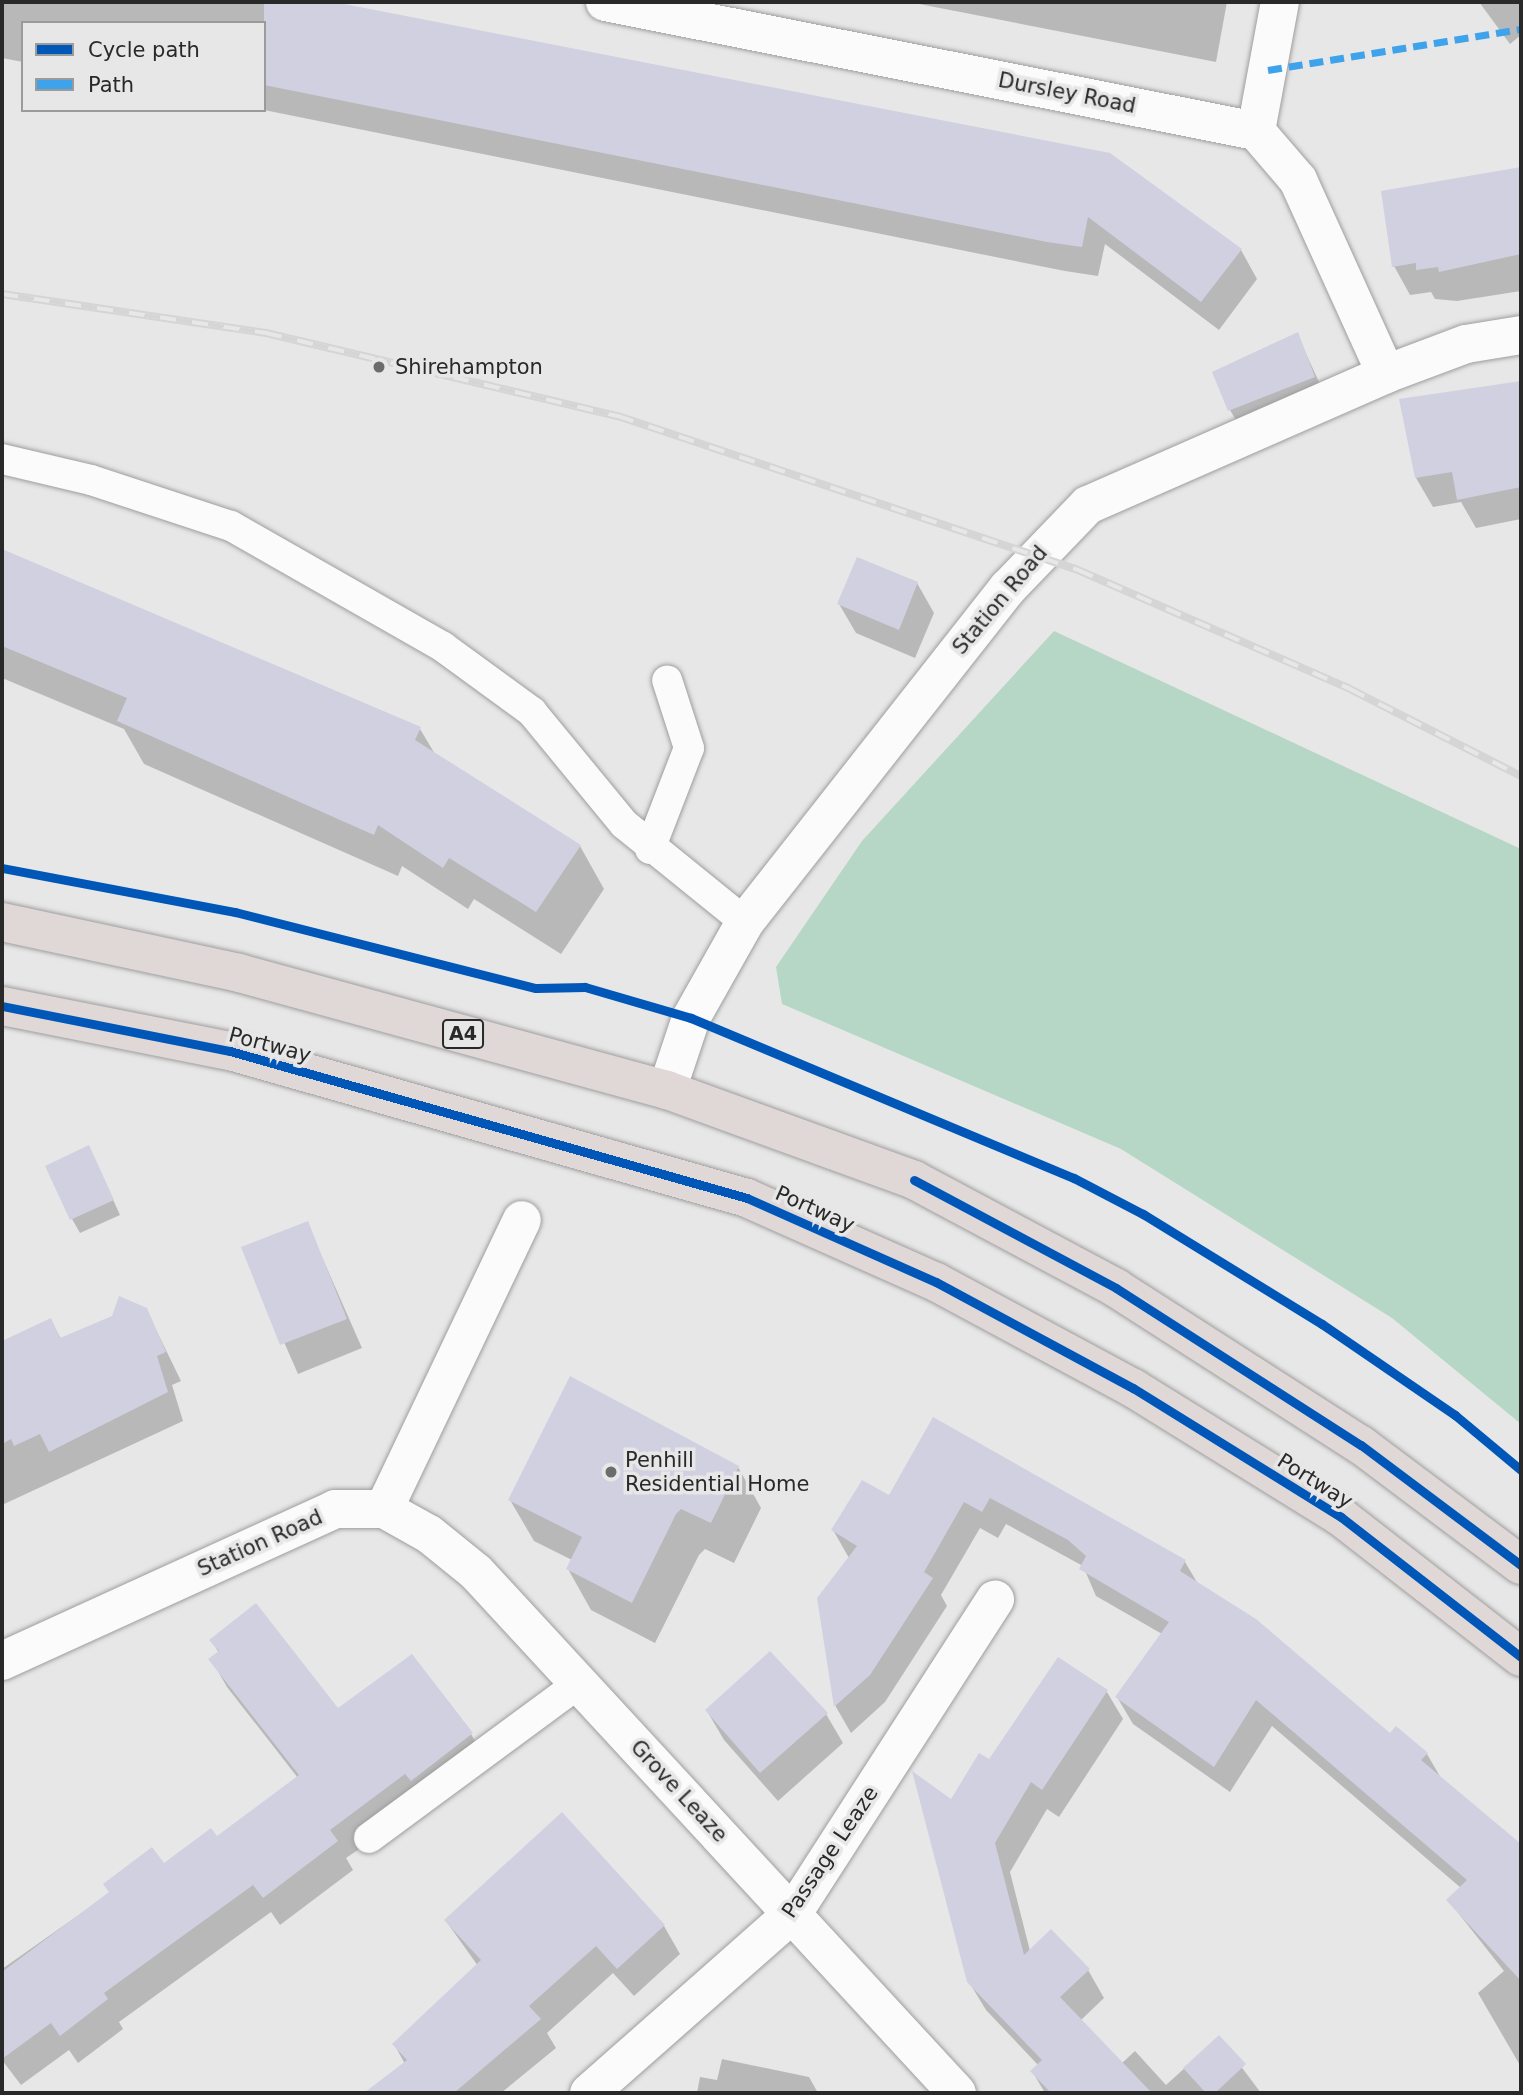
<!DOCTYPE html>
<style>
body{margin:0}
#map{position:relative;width:1523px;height:2095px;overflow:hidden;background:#e7e7e8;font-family:"DejaVu Sans",sans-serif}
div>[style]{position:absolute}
.green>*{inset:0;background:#b6d7c6}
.shadow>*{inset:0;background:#0003}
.building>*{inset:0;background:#d0d0e0}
.roads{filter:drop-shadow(0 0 2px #9e9e9f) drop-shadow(0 0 2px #9e9e9f)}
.service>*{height:30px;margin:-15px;padding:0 15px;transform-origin:15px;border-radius:15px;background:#fbfbfc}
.minor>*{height:38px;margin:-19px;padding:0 19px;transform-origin:19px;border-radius:19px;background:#fbfbfc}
.trunk>*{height:38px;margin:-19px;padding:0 19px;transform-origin:19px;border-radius:19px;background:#e0d8d6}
.rail>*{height:8px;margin-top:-4px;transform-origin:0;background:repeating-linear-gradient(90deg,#e7e7e8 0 16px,#d5d5d5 0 32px);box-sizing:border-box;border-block:2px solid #d5d5d5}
.quiet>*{height:7px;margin-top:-3.5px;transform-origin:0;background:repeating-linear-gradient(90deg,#3ea3eb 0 14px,transparent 0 21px)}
.cycleway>*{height:9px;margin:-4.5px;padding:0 4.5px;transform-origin:4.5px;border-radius:4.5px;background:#0057b8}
.dots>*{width:19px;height:19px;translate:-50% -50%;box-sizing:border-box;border:4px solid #e7e7e8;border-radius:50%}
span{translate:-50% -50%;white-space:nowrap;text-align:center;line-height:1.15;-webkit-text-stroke:7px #e7e7e8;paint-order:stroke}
.shield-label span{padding:2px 5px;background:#e7e7e8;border:2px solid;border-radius:5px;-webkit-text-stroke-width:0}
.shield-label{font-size:19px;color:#292929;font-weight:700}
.street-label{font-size:21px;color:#292929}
.poi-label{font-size:21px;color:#292929}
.left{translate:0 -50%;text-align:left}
.frame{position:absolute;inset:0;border:4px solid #292929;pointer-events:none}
.legend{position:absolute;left:21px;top:21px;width:245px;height:91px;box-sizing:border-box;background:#e7e7e8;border:2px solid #9b9b9c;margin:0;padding:9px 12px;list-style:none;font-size:21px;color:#292929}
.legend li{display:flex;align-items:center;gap:14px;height:35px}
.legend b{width:35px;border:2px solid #9b9b9c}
</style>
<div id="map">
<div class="green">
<div style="clip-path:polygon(1054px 631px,1521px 849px,1521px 1424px,1392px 1318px,1121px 1149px,782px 1004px,776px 967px,862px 841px)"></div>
</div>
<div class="shadow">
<div style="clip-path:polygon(2px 2px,322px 2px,1109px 155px,1241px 250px,1257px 279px,1219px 330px,1105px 244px,1098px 276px,1065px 271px,264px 110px,264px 23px,23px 23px,23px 62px,2px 58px)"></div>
<div style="clip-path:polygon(909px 2px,1227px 2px,1216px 62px)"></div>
<div style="clip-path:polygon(1479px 2px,1521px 2px,1521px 35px,1510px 44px)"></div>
<div style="clip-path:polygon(1521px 168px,1521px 291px,1457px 301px,1435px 299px,1431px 292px,1410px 295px,1394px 266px,1383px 193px)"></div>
<div style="clip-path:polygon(1297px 334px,1330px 406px,1247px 439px,1230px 410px)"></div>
<div style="clip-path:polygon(1521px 384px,1521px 519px,1476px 528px,1461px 502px,1433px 507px,1416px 478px,1402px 400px)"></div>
<div style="clip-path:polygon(2px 551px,420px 729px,435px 754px,580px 846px,604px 889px,561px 954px,474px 899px,468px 909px,402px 866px,398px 876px,144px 764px,124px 729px,2px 678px)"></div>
<div style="clip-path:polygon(917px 583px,934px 613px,915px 658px,856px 633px,839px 604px)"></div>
<div style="clip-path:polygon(96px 1162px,120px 1215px,80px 1233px,72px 1219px)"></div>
<div style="clip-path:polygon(307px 1223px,362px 1348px,298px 1374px,243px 1248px)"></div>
<div style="clip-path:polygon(146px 1309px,181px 1381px,172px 1385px,183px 1421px,2px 1505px,2px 1342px,51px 1320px,61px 1339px)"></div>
<div style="clip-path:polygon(933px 1419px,1185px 1562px,1198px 1584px,1390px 1735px,1427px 1754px,1442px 1780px,1521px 1847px,1521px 2067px,1478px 1993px,1504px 1971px,1448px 1900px,1461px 1888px,1272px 1726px,1230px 1792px,1133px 1724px,1117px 1697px,1162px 1634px,1096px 1596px,1083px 1566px,1006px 1524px,998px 1538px,980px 1528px,941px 1595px,947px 1606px,885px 1702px,851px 1733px,836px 1707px,819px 1598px,849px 1558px,833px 1530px,890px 1497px)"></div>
<div style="clip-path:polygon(738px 1467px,761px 1508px,734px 1563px,705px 1549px,699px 1555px,655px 1643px,591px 1610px,568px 1569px,572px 1560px,534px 1541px,510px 1500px)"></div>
<div style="clip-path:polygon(211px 1640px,338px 1711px,471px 1734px,487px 1763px,346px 1858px,353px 1870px,280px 1925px,271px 1912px,119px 2022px,123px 2029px,78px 2063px,69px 2050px,21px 2085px,2px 2060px,2px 1969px,110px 1893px,216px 1839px,298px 1778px,227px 1687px,211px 1659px,219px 1653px)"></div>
<div style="clip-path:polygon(1107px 1692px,1123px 1719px,1059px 1817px,1047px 1809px,1010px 1872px,1030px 1951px,1088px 1970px,1104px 1998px,1080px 2021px,1121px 2064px,1135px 2051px,1166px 2085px,1219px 2037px,1261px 2093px,1045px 2093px,1032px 2071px,1038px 2065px,986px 2010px,969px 1982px,951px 1802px,989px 1761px)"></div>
<div style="clip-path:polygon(707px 1711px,826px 1714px,843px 1743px,778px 1801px,724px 1740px)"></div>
<div style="clip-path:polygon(446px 1921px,664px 1926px,680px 1954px,634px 1996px,613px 1973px,547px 2033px,556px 2048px,501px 2093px,372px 2093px,405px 2064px,394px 2044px,478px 1966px)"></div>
<div style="clip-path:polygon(722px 2059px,809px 2077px,818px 2093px,697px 2093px,700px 2077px,717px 2080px)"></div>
</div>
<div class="building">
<div style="clip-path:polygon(264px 2px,334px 2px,1110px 153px,1242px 249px,1201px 302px,1088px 217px,1082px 247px,1047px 242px,264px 85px)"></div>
<div style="clip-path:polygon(1521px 167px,1521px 254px,1439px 272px,1438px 267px,1416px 270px,1416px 263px,1392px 267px,1381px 191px)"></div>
<div style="clip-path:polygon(1298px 332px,1315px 377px,1228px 411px,1212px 372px)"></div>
<div style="clip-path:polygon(1521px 381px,1521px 487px,1457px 500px,1452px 472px,1415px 478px,1399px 399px)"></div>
<div style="clip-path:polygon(2px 549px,421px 727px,415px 740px,581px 845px,536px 912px,449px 858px,443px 868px,378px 825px,374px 835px,117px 721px,127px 698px,2px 646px)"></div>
<div style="clip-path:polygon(857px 557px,918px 582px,899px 630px,837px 604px)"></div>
<div style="clip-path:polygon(89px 1145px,114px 1200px,70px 1220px,45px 1166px)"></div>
<div style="clip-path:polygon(308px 1221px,347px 1319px,280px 1345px,241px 1247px)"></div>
<div style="clip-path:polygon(119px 1296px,147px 1308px,166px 1352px,157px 1356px,168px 1392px,49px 1452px,40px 1434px,14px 1446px,11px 1439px,2px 1444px,2px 1341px,51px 1318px,60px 1338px,112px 1316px)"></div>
<div style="clip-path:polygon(570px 1376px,739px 1466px,711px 1523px,681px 1509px,676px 1514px,632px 1603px,566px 1569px,582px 1537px,508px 1500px)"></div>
<div style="clip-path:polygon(933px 1417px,1186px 1560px,1180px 1571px,1256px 1619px,1390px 1733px,1396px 1726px,1428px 1753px,1421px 1760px,1521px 1844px,1521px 1981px,1446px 1900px,1467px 1880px,1256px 1700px,1214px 1767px,1115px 1697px,1169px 1622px,1079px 1569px,1086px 1556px,1068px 1540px,990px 1498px,982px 1512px,964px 1502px,924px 1572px,933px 1578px,870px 1675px,834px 1707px,817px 1598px,857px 1546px,831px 1530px,862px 1480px,889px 1495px)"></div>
<div style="clip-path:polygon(256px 1603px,338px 1708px,412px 1654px,473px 1733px,411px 1781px,405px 1774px,330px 1830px,338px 1841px,263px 1898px,253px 1885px,104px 1993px,108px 1999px,60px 2036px,51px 2023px,2px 2059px,2px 1972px,109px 1892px,103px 1884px,152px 1847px,164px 1863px,211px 1828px,217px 1836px,299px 1775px,208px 1659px,219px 1651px,209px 1640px)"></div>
<div style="clip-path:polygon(770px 1651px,828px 1713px,760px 1773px,705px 1710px)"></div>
<div style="clip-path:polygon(1058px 1657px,1108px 1690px,1042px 1790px,1031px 1782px,995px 1843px,1024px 1955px,1051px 1929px,1090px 1969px,1060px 1997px,1152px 2093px,1051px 2093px,1030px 2071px,1042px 2060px,967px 1982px,912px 1771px,951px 1799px,979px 1753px,989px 1759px)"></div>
<div style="clip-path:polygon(562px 1812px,665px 1925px,617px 1969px,596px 1946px,529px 2006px,541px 2019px,454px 2093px,364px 2093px,407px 2060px,392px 2044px,481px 1960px,444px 1920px)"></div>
<div style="clip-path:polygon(1219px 2035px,1246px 2064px,1215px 2093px,1206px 2093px,1183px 2068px)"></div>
</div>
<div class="roads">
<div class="service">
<div style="left:2px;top:459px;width:91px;rotate:13.3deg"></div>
<div style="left:91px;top:480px;width:147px;rotate:18.2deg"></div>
<div style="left:231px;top:526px;width:244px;rotate:29.7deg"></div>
<div style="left:443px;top:647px;width:110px;rotate:36.1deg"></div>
<div style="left:532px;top:712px;width:145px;rotate:50.6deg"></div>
<div style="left:624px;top:824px;width:156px;rotate:39deg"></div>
<div style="left:650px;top:849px;width:108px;rotate:-68.9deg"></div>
<div style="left:689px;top:748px;width:71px;rotate:-107.9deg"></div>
<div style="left:369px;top:1838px;width:261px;rotate:-36.4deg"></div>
</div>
<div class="minor">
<div style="left:605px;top:2px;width:664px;rotate:11.21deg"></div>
<div style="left:1256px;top:131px;width:65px;rotate:49.4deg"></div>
<div style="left:1298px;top:180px;width:213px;rotate:65.6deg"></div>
<div style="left:1256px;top:131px;width:131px;rotate:-79.5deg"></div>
<div style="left:667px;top:1090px;width:76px;rotate:-71.6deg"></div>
<div style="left:691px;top:1018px;width:110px;rotate:-60.6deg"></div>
<div style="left:745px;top:922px;width:425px;rotate:-51.8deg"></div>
<div style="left:1008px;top:588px;width:115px;rotate:-46.1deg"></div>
<div style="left:1088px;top:505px;width:326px;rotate:-23.7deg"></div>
<div style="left:1386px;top:374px;width:85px;rotate:-20.6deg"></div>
<div style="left:1466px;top:344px;width:56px;rotate:-9.3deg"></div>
<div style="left:384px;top:1509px;width:320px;rotate:-64.5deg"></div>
<div style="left:2px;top:1661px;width:366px;rotate:-24.5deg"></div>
<div style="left:335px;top:1509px;width:49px"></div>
<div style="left:384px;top:1509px;width:51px;rotate:29.1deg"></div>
<div style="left:429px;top:1534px;width:60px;rotate:39deg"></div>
<div style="left:476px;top:1572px;width:709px;rotate:47.29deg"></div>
<div style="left:589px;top:2093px;width:272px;rotate:-41.4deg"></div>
<div style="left:793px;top:1913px;width:373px;rotate:-57.2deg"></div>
</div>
<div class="trunk">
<div style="left:2px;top:922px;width:242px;rotate:12.1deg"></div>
<div style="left:239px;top:973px;width:444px;rotate:15.3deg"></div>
<div style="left:667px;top:1090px;width:263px;rotate:20deg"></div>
<div style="left:914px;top:1180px;width:229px;rotate:28.1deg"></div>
<div style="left:1116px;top:1288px;width:291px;rotate:32.7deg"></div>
<div style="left:1361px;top:1445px;width:200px;rotate:36.9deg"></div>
<div style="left:2px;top:1006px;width:232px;rotate:11.2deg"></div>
<div style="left:230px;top:1051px;width:537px;rotate:15.87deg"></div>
<div style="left:747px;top:1198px;width:207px;rotate:24deg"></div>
<div style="left:936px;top:1282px;width:224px;rotate:28.3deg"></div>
<div style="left:1133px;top:1388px;width:245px;rotate:31.8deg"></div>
<div style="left:1341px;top:1517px;width:228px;rotate:37.9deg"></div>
</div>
</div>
<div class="rail">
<div style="left:2px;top:294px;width:267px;rotate:8.4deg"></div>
<div style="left:266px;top:333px;width:362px;rotate:13.3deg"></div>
<div style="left:618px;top:416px;width:485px;rotate:18.5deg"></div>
<div style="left:1078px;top:570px;width:297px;rotate:23.6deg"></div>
<div style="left:1350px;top:689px;width:192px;rotate:27deg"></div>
</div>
<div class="quiet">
<div style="left:1268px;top:70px;width:256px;rotate:-9.2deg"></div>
</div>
<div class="cycleway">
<div style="left:2px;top:868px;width:237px;rotate:10.7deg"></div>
<div style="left:235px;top:912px;width:310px;rotate:14.2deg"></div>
<div style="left:536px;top:988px;width:49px;rotate:-1.2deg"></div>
<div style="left:585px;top:987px;width:110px;rotate:16.3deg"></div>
<div style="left:691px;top:1018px;width:415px;rotate:22.7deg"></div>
<div style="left:1074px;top:1178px;width:78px;rotate:27.6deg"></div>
<div style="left:1143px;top:1214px;width:210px;rotate:31.6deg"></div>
<div style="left:1322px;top:1324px;width:161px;rotate:34.4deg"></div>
<div style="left:1455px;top:1415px;width:86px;rotate:39.8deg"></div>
<div style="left:2px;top:1006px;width:232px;rotate:11.2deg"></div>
<div style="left:230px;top:1051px;width:537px;rotate:15.87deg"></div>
<div style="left:747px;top:1198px;width:207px;rotate:24deg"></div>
<div style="left:936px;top:1282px;width:224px;rotate:28.3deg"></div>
<div style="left:1133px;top:1388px;width:245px;rotate:31.8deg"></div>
<div style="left:1341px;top:1517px;width:228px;rotate:37.9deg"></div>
<div style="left:914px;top:1180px;width:229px;rotate:28.1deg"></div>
<div style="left:1116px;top:1288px;width:291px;rotate:32.7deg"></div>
<div style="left:1361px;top:1445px;width:200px;rotate:36.9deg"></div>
</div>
<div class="dots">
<div style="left:379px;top:367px;background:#6c6c6c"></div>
<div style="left:611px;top:1472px;background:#6c6c6c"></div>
</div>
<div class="shield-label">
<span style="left:463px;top:1034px">A4</span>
</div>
<div class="street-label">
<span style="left:1067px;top:93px;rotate:11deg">Dursley Road</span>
<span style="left:1000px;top:600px;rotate:-50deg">Station Road</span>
<span style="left:270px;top:1045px;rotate:15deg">Portway</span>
<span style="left:815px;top:1209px;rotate:24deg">Portway</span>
<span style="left:1315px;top:1481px;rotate:32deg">Portway</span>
<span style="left:260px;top:1543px;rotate:-24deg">Station Road</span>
<span style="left:679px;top:1791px;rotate:47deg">Grove Leaze</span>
<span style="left:830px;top:1852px;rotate:-56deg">Passage Leaze</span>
</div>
<div class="poi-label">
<span class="left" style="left:395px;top:367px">Shirehampton</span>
<span class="left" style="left:625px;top:1472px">Penhill<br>Residential Home</span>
</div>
<div class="frame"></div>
<ul class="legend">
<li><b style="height:9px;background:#0057b8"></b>Cycle path</li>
<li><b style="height:9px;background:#3ea3eb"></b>Path</li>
</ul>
</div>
